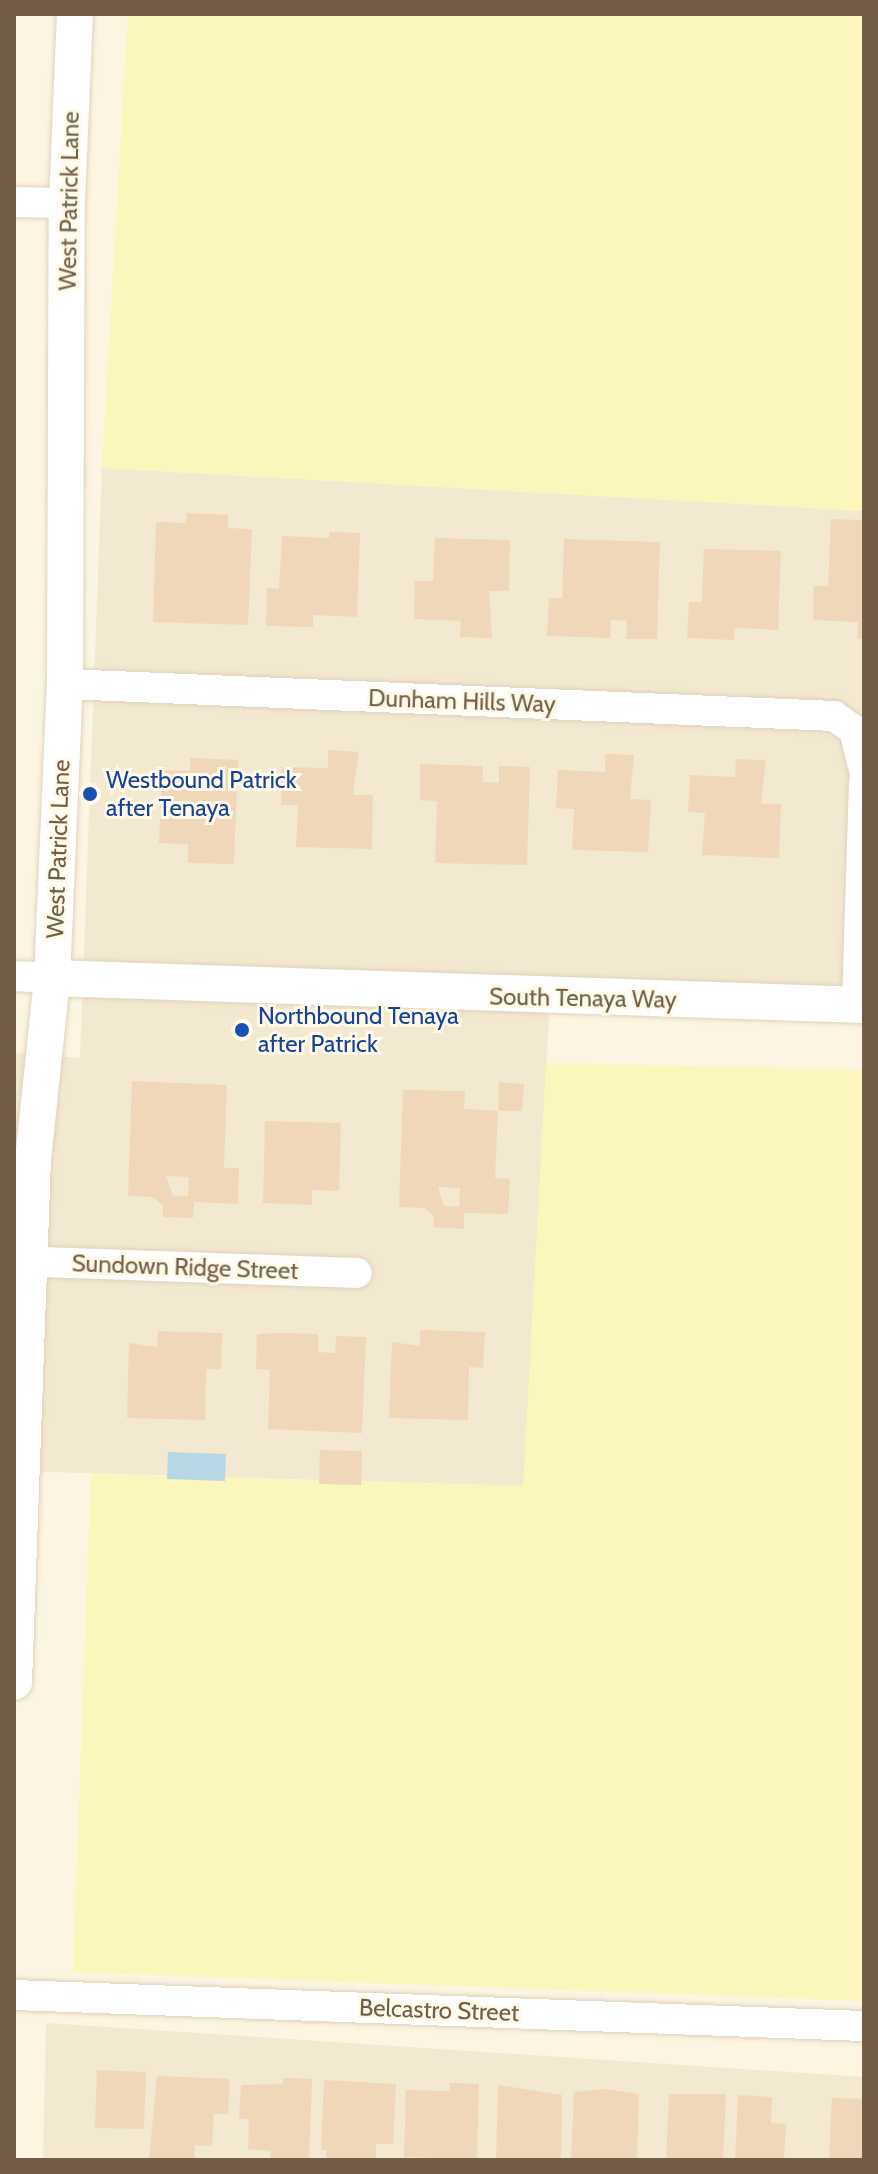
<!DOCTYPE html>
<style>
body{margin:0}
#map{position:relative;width:878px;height:2174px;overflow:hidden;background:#fcf5e1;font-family:Cabin,sans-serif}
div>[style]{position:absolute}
.residential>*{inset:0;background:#f3e8d0}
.sand>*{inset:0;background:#fbf6bb}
.water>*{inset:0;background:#b6d7e5}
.building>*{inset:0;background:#f1d7b9}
.roads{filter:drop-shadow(0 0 2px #e0d2bd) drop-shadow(0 0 2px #e0d2bd)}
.minor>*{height:30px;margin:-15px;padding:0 15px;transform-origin:15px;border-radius:15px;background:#fff}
.tertiary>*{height:36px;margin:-18px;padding:0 18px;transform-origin:18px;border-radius:18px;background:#fff}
.dots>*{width:22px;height:22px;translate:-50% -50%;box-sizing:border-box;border:4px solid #fff9e7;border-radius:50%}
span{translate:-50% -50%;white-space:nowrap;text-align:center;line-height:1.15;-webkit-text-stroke:6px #fff9e7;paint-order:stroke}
.street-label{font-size:24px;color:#735d48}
.transit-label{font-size:24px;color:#164399}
.left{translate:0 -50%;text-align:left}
.frame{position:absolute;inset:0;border:16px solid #735d48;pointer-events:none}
</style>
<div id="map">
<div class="residential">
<div style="clip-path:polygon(102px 468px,864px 511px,864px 1005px,550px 998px,524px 1486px,14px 1471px,14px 1053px,80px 1058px)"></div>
<div style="clip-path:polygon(46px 2023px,864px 2077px,864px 2160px,43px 2160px)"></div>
</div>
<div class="sand">
<div style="clip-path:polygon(128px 14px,864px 14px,864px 511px,102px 468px)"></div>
<div style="clip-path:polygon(546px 1063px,864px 1070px,864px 2001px,73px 1972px,91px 1474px,523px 1486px)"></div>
</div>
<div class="water">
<div style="clip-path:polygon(168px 1452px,226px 1454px,225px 1481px,167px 1479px)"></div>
</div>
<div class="building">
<div style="clip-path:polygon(187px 513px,228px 515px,228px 528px,252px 529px,248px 625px,153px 622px,156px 522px,186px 523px)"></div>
<div style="clip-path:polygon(831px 519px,864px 520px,864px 639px,857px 639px,858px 622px,813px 620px,814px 586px,828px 586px)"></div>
<div style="clip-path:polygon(329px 532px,360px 533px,357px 617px,313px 615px,313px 627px,266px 626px,267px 588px,279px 589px,282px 536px,329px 538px)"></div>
<div style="clip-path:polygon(435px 538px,510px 540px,509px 591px,489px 591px,492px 638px,460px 637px,461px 621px,414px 619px,415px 581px,433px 581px)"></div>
<div style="clip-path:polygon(564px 539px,660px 542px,657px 639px,626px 639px,627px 621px,611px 620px,610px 638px,547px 636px,549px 598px,562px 598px)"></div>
<div style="clip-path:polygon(704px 549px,781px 551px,778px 630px,735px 628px,734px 640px,687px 638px,689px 602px,702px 602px)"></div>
<div style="clip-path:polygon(328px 750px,359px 752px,353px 795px,373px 795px,372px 849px,296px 847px,298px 805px,281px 805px,282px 767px,328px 768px)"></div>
<div style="clip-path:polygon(605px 754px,634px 755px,630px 799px,651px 800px,648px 852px,572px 850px,574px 809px,556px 808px,558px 770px,605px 772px)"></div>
<div style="clip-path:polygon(190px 758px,238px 760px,234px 864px,188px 863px,188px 844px,159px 843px,162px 770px,190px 771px)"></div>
<div style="clip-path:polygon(736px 759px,766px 760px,761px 804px,781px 804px,779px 858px,702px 855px,705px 813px,688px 812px,690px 775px,735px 777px)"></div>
<div style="clip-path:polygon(420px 764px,483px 766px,483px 782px,499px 783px,499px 766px,530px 767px,527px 865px,435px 863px,437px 801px,420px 800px)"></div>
<div style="clip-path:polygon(evenodd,132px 1081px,227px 1085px,224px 1168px,239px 1168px,238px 1204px,194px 1202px,193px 1218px,163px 1217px,163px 1205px,153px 1197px,128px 1196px,132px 1081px,166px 1176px,189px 1177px,188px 1196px,173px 1196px,166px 1176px)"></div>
<div style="clip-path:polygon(499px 1082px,524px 1084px,522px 1111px,498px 1111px)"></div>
<div style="clip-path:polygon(evenodd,403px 1090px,465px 1091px,464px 1109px,498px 1111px,495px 1178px,510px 1179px,508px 1214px,464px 1213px,464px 1229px,434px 1227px,434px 1216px,424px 1208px,399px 1207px,403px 1090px,438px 1187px,460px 1188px,459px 1207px,444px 1206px,438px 1187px)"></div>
<div style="clip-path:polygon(265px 1121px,341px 1123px,339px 1191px,312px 1190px,312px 1205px,263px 1203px)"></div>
<div style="clip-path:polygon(420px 1330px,485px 1332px,483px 1368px,469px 1367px,468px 1420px,389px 1418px,392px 1342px,420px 1346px)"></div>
<div style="clip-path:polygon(158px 1331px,222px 1333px,221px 1369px,206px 1369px,205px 1420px,127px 1418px,129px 1343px,157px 1347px)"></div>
<div style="clip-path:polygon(284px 1333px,318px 1334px,318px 1352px,335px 1353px,336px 1336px,366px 1337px,362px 1433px,268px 1429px,270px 1370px,256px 1369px,257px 1334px)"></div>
<div style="clip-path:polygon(320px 1450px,362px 1451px,361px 1485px,319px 1484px)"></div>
<div style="clip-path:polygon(97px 2070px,146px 2072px,144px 2129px,95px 2128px)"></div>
<div style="clip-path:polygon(157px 2076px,230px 2079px,228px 2114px,214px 2114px,212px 2146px,195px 2145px,194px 2160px,149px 2160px)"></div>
<div style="clip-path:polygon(283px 2078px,312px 2079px,309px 2160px,270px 2160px,271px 2151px,248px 2149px,249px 2119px,239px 2119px,241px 2085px,283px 2084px)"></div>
<div style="clip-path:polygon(324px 2080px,396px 2084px,393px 2144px,376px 2144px,376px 2160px,326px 2160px,326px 2150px,321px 2150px)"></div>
<div style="clip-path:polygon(450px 2083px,479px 2084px,477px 2159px,404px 2157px,406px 2090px,449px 2091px)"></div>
<div style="clip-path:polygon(498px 2085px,562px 2095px,561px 2160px,496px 2160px)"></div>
<div style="clip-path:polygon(604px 2089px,639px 2094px,637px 2160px,571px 2160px,574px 2092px)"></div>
<div style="clip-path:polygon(669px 2094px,726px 2094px,723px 2160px,666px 2160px)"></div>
<div style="clip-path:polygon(738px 2095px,772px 2097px,771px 2123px,786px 2124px,784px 2160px,735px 2160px)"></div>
<div style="clip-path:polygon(832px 2098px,864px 2099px,864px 2160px,829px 2160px)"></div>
</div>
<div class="roads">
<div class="minor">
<div style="left:14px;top:202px;width:53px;rotate:1.1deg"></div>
<div style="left:65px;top:684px;width:770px;rotate:2.38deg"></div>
<div style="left:834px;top:716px;width:24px;rotate:35deg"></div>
<div style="left:854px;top:730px;width:41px;rotate:76deg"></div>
<div style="left:14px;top:976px;width:38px;rotate:3deg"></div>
<div style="left:857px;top:1004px;width:222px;rotate:-88.2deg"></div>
<div style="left:14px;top:1261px;width:343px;rotate:2deg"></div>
<div style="left:14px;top:1995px;width:851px;rotate:2.09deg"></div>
</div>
<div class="tertiary">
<div style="left:52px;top:978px;width:812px;rotate:1.9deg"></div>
<div style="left:14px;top:1682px;width:522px;rotate:-87.92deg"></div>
<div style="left:33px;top:1160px;width:183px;rotate:-84deg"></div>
<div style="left:52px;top:978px;width:294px;rotate:-87.5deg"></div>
<div style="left:65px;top:684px;width:481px;rotate:-89.8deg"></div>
<div style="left:67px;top:203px;width:189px;rotate:-87.6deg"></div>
</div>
</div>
<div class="dots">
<div style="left:90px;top:794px;background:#1a4fb4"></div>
<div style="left:242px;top:1030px;background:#1a4fb4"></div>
</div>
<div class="street-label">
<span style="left:69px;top:201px;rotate:-89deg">West Patrick Lane</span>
<span style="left:462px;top:701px;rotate:2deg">Dunham Hills Way</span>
<span style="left:58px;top:849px;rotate:-88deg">West Patrick Lane</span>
<span style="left:583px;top:998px;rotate:1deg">South Tenaya Way</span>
<span style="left:185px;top:1267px;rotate:2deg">Sundown Ridge Street</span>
<span style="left:439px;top:2010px;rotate:2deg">Belcastro Street</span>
</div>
<div class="transit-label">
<span class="left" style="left:106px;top:794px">Westbound Patrick<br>after Tenaya</span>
<span class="left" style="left:258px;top:1030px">Northbound Tenaya<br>after Patrick</span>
</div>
<div class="frame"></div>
</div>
